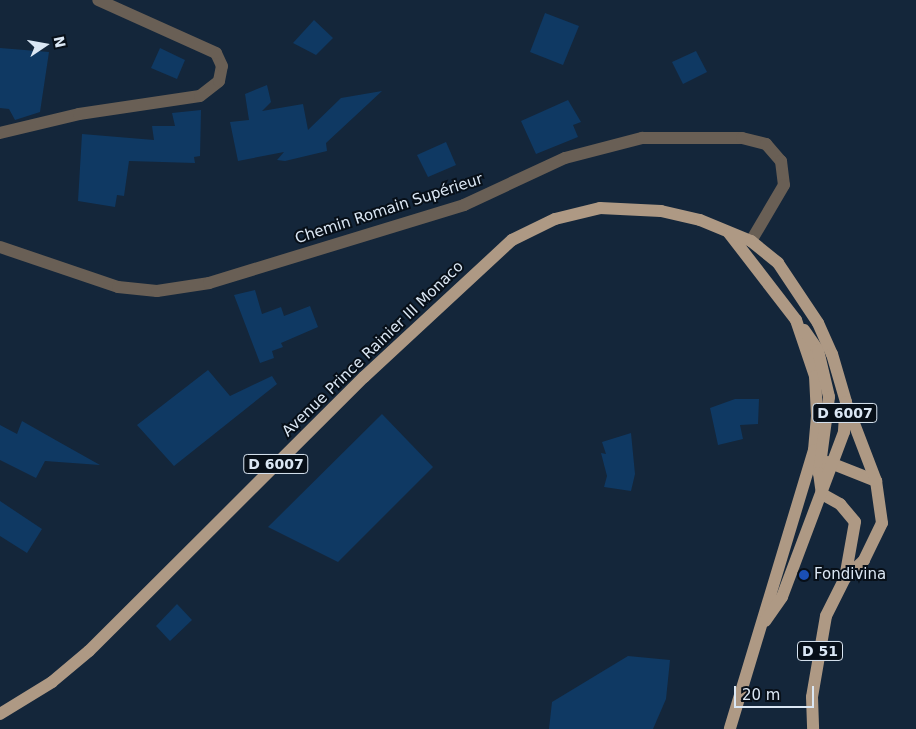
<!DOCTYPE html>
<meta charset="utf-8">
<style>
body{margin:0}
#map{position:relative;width:916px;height:729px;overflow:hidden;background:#14263a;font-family:"DejaVu Sans",sans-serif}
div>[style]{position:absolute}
.building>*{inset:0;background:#0f3963}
.minor>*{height:12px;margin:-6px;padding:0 6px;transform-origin:6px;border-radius:6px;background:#695f55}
.primary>*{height:12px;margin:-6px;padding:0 6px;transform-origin:6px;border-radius:6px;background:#ae9984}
.dots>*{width:14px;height:14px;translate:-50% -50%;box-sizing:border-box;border:2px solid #070f18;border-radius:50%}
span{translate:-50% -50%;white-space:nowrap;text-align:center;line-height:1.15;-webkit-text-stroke:4px #070f18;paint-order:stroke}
.shield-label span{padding:1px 4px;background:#070f18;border:1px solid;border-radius:4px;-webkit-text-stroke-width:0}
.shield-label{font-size:14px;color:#dbe7f4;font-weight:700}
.street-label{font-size:15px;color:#dbe7f4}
.poi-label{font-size:15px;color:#dbe7f4}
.left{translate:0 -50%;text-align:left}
.north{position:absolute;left:20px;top:20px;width:50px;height:50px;-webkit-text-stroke:4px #070f18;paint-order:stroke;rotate:78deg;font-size:14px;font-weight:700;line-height:20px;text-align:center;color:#dbe7f4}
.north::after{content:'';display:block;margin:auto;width:18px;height:22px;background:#dbe7f4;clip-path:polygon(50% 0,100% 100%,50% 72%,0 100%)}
.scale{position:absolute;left:734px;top:686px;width:80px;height:22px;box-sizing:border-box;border:2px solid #dbe7f4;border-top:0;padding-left:6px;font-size:15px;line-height:18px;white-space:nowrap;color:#dbe7f4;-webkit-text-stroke:4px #070f18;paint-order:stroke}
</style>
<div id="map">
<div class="building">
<div style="clip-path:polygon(545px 13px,579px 26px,563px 65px,530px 52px)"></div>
<div style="clip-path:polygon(314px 20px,333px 38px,316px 55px,293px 43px)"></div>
<div style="clip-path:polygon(0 48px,49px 52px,40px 112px,15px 120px,9px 109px,0 108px)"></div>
<div style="clip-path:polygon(160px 48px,185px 60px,177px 79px,151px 68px)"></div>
<div style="clip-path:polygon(696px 51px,707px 72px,683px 84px,672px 62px)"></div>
<div style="clip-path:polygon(267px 85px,271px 102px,262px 111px,303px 104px,308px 130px,341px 98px,382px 91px,326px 143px,327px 151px,285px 161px,277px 160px,284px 152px,238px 161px,230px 122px,249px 120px,245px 94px)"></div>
<div style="clip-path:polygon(568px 100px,581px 122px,573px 125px,578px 137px,536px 154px,521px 121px)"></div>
<div style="clip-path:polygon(201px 110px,200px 156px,194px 157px,195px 163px,129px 161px,124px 196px,117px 195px,115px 207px,78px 201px,82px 134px,154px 140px,152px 126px,175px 126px,172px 113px)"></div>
<div style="clip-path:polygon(446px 142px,456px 165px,428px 177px,417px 155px)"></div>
<div style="clip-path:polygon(255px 290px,262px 314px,281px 307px,284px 316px,310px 306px,318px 327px,281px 343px,283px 347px,272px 351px,274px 358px,260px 363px,234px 295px)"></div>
<div style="clip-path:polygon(208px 370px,230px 396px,272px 376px,277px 384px,174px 466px,137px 425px)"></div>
<div style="clip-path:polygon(735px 399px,759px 399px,758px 424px,740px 425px,743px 439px,718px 445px,710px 408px)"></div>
<div style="clip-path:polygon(382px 414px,433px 467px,338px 562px,268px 527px)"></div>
<div style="clip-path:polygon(22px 421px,59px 442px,100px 465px,45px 461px,36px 478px,0 460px,0 425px,17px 434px)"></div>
<div style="clip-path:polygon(631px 433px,635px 474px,631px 491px,604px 487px,607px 476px,601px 453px,606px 454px,602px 442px)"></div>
<div style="clip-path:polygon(0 501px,42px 529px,27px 553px,0 536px)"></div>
<div style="clip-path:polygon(177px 604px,192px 620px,170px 641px,156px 626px)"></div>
<div style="clip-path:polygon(628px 656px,670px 660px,666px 699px,653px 729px,549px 729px,552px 702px)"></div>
</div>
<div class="minor">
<div style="left:0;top:133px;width:81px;rotate:-13.5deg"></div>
<div style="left:79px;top:114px;width:122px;rotate:-8.5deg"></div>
<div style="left:200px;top:96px;width:24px;rotate:-38deg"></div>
<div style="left:219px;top:81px;width:15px;rotate:-79deg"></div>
<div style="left:222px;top:66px;width:14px;rotate:-115deg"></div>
<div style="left:216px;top:53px;width:129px;rotate:-155.8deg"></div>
<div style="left:0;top:247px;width:125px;rotate:18.7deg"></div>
<div style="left:118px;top:287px;width:39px;rotate:6deg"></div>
<div style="left:157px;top:291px;width:53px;rotate:-8.7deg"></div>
<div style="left:209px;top:283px;width:267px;rotate:-17deg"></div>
<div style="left:464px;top:205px;width:111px;rotate:-25deg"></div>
<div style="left:565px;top:158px;width:80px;rotate:-14.6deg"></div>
<div style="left:642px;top:138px;width:100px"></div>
<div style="left:742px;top:138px;width:25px;rotate:14deg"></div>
<div style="left:766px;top:144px;width:23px;rotate:49deg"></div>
<div style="left:781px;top:161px;width:24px;rotate:83deg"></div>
<div style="left:784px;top:185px;width:65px;rotate:120.5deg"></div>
</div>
<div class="primary">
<div style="left:729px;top:233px;width:110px;rotate:52.4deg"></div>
<div style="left:796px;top:320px;width:59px;rotate:71.3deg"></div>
<div style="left:815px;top:376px;width:40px;rotate:87.1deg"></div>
<div style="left:817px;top:416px;width:34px;rotate:95deg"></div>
<div style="left:814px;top:450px;width:291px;rotate:106.8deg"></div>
<div style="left:804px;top:330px;width:24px;rotate:55deg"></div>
<div style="left:818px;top:350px;width:48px;rotate:76.8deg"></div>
<div style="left:829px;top:397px;width:77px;rotate:97.5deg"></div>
<div style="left:819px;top:473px;width:21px;rotate:82deg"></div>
<div style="left:822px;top:494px;width:21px;rotate:29deg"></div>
<div style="left:840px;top:504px;width:23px;rotate:50deg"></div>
<div style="left:855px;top:522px;width:57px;rotate:100.1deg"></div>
<div style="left:845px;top:578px;width:42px;rotate:116.6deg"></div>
<div style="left:826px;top:616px;width:82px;rotate:99.8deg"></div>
<div style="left:812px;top:697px;width:32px;rotate:88deg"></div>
<div style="left:828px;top:462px;width:52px;rotate:21.6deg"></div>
<div style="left:845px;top:578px;width:26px;rotate:-43deg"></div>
<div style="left:864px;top:560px;width:41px;rotate:-64.1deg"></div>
<div style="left:882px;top:523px;width:42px;rotate:-98.1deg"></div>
<div style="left:876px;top:481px;width:81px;rotate:-110.9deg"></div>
<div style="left:0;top:714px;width:61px;rotate:-31.6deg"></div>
<div style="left:52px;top:682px;width:48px;rotate:-40deg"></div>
<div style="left:89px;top:651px;width:388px;rotate:-44.9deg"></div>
<div style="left:364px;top:377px;width:202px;rotate:-42.8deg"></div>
<div style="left:512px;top:240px;width:48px;rotate:-26deg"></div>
<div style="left:555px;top:219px;width:46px;rotate:-13.7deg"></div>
<div style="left:600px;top:208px;width:61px;rotate:2.8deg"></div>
<div style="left:661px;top:211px;width:40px;rotate:13deg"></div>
<div style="left:700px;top:220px;width:55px;rotate:22.4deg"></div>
<div style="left:751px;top:241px;width:35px;rotate:39deg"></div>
<div style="left:778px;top:263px;width:72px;rotate:56.3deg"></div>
<div style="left:818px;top:323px;width:34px;rotate:66deg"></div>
<div style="left:832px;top:354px;width:50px;rotate:73.7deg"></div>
<div style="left:846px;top:402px;width:30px;rotate:94deg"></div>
<div style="left:844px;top:432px;width:176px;rotate:110.6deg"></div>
<div style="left:782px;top:597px;width:29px;rotate:125deg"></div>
</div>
<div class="dots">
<div style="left:804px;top:575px;background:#1a4fb4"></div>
</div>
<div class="shield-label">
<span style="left:845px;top:413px">D 6007</span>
<span style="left:276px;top:464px">D 6007</span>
<span style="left:820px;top:651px">D 51</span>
</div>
<div class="street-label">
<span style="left:389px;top:209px;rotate:-18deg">Chemin Romain Supérieur</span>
<span style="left:373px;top:349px;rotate:-44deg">Avenue Prince Rainier III Monaco</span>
</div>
<div class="poi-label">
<span class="left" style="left:814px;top:575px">Fondivina</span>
</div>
<div class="north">N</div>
<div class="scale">20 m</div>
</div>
